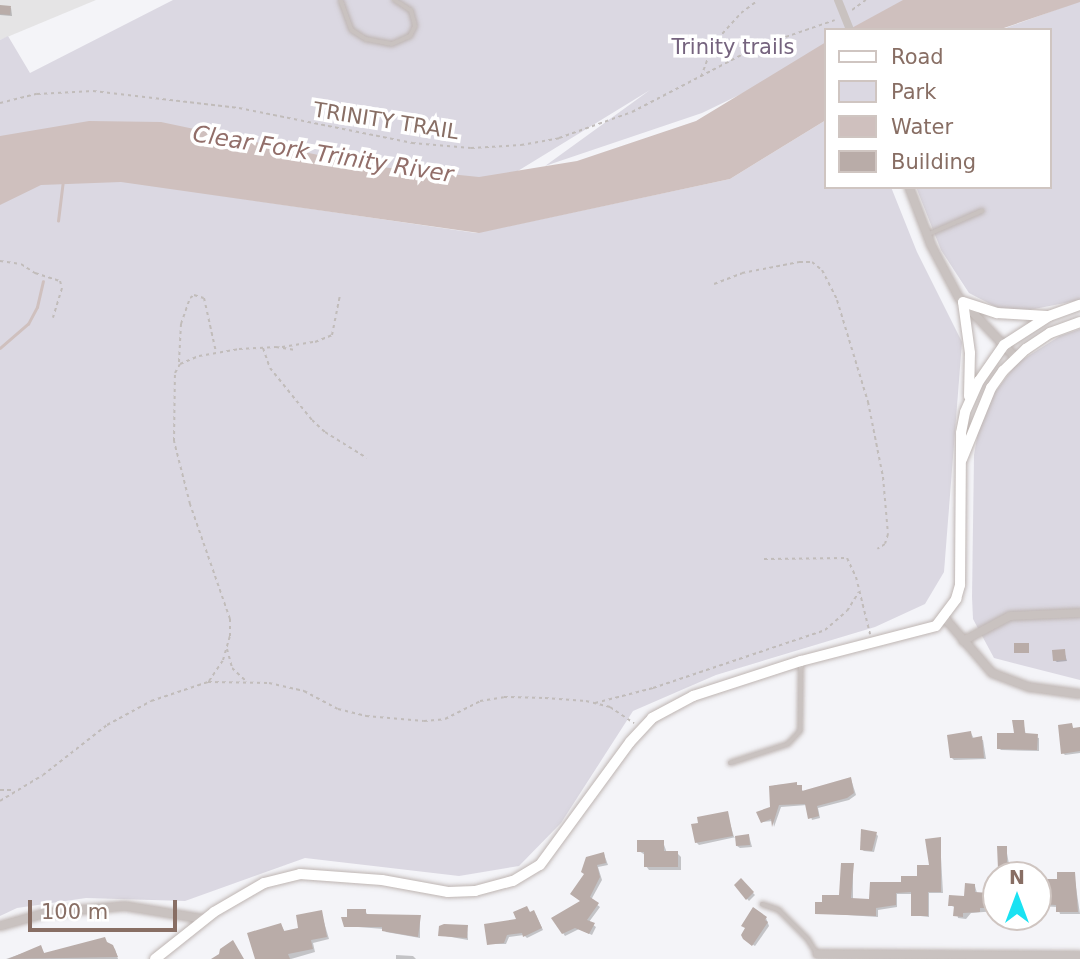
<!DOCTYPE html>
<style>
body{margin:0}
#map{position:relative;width:1080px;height:959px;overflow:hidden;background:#f4f4f8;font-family:"DejaVu Sans",sans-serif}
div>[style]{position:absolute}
.built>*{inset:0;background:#e5e4e5}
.green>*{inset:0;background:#dbd8e2}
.water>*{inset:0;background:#cfc0be}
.shadow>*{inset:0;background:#0003}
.stream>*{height:2.5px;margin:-1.25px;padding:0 1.25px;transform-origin:1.25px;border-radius:1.25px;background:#cfc0be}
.building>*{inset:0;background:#b9aca8}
.path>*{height:2px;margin-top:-1px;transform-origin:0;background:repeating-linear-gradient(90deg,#c1bcba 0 3.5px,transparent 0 7px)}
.roads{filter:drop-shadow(0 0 2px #beb5b2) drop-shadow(0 0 2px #beb5b2)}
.lane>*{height:3.5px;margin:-1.75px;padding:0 1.75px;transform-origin:1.75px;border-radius:1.75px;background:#c9c2c0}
.street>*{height:8px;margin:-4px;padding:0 4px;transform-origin:4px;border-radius:4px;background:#c9c2c0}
.secondary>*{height:10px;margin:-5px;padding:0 5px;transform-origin:5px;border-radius:5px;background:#fff}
.street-bridge>*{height:8px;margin:-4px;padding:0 4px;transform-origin:4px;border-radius:4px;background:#c9c2c0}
span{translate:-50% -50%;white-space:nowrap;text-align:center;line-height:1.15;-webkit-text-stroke:7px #fff;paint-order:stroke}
.park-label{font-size:21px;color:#75637e}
.street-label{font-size:21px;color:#886e64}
.water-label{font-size:23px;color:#926e69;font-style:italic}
.legend{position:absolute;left:824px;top:28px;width:228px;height:161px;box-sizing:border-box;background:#fff;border:2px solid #cfc5c1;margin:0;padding:9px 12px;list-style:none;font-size:21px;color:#886e64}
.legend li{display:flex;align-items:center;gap:14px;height:35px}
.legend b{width:35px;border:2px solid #cfc5c1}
.north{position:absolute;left:982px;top:861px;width:70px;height:70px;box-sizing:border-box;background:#fff;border:2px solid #cfc5c1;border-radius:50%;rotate:0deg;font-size:19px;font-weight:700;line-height:28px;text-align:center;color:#886e64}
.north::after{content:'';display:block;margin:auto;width:24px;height:32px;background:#1ae2f2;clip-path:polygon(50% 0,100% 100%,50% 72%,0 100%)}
.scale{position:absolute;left:28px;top:900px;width:149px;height:32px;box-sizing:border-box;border:4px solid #886e64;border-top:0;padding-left:9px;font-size:21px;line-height:24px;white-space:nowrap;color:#886e64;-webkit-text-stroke:5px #fff;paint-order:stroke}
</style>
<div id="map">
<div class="built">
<div style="clip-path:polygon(0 0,96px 0,0 40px)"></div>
</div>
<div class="green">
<div style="clip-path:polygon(173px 0,938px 0,876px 30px,826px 30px,826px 53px,702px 113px,545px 166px,650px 90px,482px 193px,204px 131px,197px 192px,476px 233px,730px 179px,826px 120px,826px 187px,891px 187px,917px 252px,962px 342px,944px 572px,925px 604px,875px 627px,716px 675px,633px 711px,561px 823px,519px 866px,459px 876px,305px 858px,185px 901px,86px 898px,17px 908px,0 916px,0 40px,8px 36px,30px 73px)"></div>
<div style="clip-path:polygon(1080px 1px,1080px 300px,1019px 312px,996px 307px,969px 293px,941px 250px,916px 187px,1050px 187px,1050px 30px,1000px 30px)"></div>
<div style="clip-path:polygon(1080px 329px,1080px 680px,994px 658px,973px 619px,972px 597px,974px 455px,979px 426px,989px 400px,1017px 363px,1060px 336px)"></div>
</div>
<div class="water">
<div style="clip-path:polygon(903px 0,1080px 0,1080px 2px,998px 30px,848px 30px)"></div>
<div style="clip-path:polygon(826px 42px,826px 120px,730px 179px,479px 233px,121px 182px,41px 185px,0 205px,0 136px,89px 121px,161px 122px,371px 166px,479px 177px,577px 161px,696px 121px)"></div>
</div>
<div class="shadow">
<div style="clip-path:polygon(0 7px,11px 8px,12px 16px,0 15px)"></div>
<div style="clip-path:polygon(1064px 651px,1067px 661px,1057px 662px,1054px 660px)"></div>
<div style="clip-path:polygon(1023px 722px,1026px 735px,1039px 738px,1039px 751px,1001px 750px,999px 748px,1016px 735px)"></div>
<div style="clip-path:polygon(1071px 725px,1074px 729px,1080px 728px,1080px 753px,1065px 755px,1063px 753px)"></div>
<div style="clip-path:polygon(971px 733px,974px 739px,983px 740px,986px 759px,954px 760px,951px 757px)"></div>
<div style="clip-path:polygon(851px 779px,856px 795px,849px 800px,818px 808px,820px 818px,812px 820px,807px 805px,781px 807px,774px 827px,773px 821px,762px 822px,772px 808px,771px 787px,776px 785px,796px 784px,804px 792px)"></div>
<div style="clip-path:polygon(727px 813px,734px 837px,736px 837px,699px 845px,696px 842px)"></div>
<div style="clip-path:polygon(876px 834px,878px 836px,874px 852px,864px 851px,861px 849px)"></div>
<div style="clip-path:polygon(749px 836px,752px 847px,740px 848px,737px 846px)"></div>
<div style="clip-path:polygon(940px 839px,943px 893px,929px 893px,929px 917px,912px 915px,912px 894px,897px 894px,897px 907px,878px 910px,878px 917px,817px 913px,824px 903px,841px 896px,853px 865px,853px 900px,871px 900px,919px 877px,931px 867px)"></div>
<div style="clip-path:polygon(663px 842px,667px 853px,677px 853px,681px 857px,681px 870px,649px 870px,646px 866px,645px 855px,639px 851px)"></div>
<div style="clip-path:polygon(1006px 848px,1009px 864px,1015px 867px,1015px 875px,1004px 875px,1004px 870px,999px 868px)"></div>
<div style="clip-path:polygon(604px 854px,608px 865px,598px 867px,602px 880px,591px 900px,600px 907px,589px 922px,596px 927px,592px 935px,579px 929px,565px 936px,563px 933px,582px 902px,574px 896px)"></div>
<div style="clip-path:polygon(1074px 874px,1080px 914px,1060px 914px,1058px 907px,1038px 906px,1038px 881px,1058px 881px)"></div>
<div style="clip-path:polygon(741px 881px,755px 895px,749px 901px,736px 886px)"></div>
<div style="clip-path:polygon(975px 886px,977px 893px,996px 895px,996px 911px,971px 913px,966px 919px,958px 918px,956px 908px,950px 905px,966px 898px)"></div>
<div style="clip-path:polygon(365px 910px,368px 916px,420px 917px,420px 938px,386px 932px,384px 929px,345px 926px)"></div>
<div style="clip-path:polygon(321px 912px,329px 939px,313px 943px,315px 952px,291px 959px,257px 959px,281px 925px,285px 932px,300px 929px)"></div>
<div style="clip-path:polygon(530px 914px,536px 915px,543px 930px,527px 938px,524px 935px,509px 937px,506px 944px,488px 944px)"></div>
<div style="clip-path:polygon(1011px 917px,1028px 917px,1028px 919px)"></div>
<div style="clip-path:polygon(766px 918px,769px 926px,755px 946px,747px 941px)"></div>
<div style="clip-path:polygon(467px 927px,468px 940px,440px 935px)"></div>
<div style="clip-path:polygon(108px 945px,115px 949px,118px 959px,6px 959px,41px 947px,45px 955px)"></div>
<div style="clip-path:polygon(396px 955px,413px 956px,416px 959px,396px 959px)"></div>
</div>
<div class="stream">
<div style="left:58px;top:221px;width:39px;rotate:-83deg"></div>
<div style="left:0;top:348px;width:37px;rotate:-41deg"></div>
<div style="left:28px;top:324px;width:19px;rotate:-62deg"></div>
<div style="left:37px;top:307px;width:26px;rotate:-77deg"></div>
</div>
<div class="building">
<div style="clip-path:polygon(0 5px,11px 6px,10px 15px,0 14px)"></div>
<div style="clip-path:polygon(1014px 643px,1029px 643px,1029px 653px,1014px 653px)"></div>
<div style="clip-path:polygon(1065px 649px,1066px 660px,1053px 661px,1052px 650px)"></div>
<div style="clip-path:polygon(1012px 720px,1024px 720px,1025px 733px,1038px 734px,1037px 750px,997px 749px,997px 733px,1014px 733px)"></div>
<div style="clip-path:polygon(1072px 723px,1073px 728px,1080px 727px,1080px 751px,1061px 754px,1058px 725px)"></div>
<div style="clip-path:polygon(971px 731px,972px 738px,982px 736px,984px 758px,950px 758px,947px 735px)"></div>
<div style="clip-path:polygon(851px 777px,854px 793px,847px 798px,817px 806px,819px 816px,808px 819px,805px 804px,779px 805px,772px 827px,771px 819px,761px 823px,756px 812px,770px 807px,769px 786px,797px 782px,797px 785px,802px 785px,802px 791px)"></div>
<div style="clip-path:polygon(728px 811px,733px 836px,695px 843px,691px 824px,698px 823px,697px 817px)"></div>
<div style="clip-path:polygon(861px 829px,877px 832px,872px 851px,860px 850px)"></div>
<div style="clip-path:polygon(749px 834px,750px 845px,736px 846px,735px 836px)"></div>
<div style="clip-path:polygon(941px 837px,941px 892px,928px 892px,928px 916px,911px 916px,911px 892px,896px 893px,896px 905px,876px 908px,876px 916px,815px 914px,815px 902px,822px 902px,822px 895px,839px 895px,841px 863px,854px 863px,851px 898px,869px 899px,870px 882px,901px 882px,901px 876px,917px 876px,917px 865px,929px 865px,925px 839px)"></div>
<div style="clip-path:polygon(637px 840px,664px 840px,664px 851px,678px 851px,678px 867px,644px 867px,644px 852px,637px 852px)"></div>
<div style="clip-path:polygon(997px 846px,1007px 846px,1007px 862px,1013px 862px,1013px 875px,1003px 875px,1003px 868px,998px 869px)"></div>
<div style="clip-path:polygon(604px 852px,606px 863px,597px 865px,600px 877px,590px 897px,599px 903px,587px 920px,595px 923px,589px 934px,575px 928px,562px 934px,551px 918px,580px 901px,570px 894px,584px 874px,581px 872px,586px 857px)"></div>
<div style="clip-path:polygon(1057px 872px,1075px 872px,1078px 912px,1056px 912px,1056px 905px,1038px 904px,1038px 879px,1057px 879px)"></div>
<div style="clip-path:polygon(741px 878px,754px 892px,746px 900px,734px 885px)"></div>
<div style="clip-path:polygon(965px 883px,975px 884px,975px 892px,989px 893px,989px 899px,996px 899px,996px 908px,980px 908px,980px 912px,963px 913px,963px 917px,953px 916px,954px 906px,948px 906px,949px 895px,964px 896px)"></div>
<div style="clip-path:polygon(527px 906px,530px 912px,534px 910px,542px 928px,523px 937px,522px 933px,507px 935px,504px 943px,487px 945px,484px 924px,516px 919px,513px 912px)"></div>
<div style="clip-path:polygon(753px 907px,767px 917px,765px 920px,768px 922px,752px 946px,743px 939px,741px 935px,745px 928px,741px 926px)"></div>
<div style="clip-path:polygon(347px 909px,366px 909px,366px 914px,421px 915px,418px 937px,382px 931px,382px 927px,344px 927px,341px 917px,347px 917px)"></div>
<div style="clip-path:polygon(322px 910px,327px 937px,311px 940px,313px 949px,288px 954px,290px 959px,255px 959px,247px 933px,281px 923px,284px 931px,298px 928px,296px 915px)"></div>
<div style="clip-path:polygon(444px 924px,468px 925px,467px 938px,438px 936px,439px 926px)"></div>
<div style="clip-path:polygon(105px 937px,107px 942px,113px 945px,118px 957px,8px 959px,41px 945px,44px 953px)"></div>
<div style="clip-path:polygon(233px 940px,244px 959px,211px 959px,219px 954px,220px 949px)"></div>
</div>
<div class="path">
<div style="left:852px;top:10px;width:17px;rotate:-36deg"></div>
<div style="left:701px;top:77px;width:35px;rotate:-70deg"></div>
<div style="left:713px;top:44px;width:42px;rotate:-47.9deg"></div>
<div style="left:741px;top:13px;width:21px;rotate:-37deg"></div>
<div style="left:0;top:103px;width:38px;rotate:-14deg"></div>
<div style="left:37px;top:94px;width:56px;rotate:-3.1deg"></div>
<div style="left:93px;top:91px;width:147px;rotate:6.6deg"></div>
<div style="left:239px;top:108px;width:177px;rotate:11.4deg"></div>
<div style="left:412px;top:143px;width:59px;rotate:4.8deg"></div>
<div style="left:471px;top:148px;width:50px;rotate:-3.4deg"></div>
<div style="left:521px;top:145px;width:39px;rotate:-10deg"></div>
<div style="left:559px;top:138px;width:77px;rotate:-19.6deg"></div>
<div style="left:632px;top:112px;width:143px;rotate:-27.5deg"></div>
<div style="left:759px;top:46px;width:80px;rotate:-18.9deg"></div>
<div style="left:0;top:261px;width:21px;rotate:8deg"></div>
<div style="left:21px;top:264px;width:17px;rotate:33deg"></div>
<div style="left:35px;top:273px;width:26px;rotate:18deg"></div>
<div style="left:60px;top:281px;width:7px;rotate:74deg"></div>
<div style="left:62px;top:288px;width:31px;rotate:107deg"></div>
<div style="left:714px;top:284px;width:30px;rotate:-21deg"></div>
<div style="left:742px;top:273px;width:58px;rotate:-10.9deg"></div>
<div style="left:799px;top:262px;width:13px"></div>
<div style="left:812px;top:262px;width:13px;rotate:39deg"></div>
<div style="left:822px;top:270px;width:34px;rotate:63deg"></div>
<div style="left:837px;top:300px;width:107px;rotate:73.1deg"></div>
<div style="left:868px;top:402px;width:76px;rotate:78.7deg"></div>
<div style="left:883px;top:477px;width:57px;rotate:85deg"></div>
<div style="left:888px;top:534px;width:10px;rotate:107deg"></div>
<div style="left:885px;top:544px;width:9px;rotate:148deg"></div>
<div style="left:282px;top:347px;width:33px;rotate:-9deg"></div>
<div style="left:315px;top:342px;width:18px;rotate:-22deg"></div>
<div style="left:332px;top:335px;width:41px;rotate:-78.7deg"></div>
<div style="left:263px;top:348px;width:21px;rotate:71deg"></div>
<div style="left:270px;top:368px;width:67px;rotate:51.1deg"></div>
<div style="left:312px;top:420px;width:18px;rotate:43deg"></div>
<div style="left:325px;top:432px;width:49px;rotate:31.8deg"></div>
<div style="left:179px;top:362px;width:38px;rotate:-87deg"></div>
<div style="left:181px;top:324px;width:28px;rotate:-71deg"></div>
<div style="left:190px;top:298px;width:5px;rotate:-37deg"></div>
<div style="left:194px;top:295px;width:10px;rotate:17deg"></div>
<div style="left:204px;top:298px;width:55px;rotate:77.5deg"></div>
<div style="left:764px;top:559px;width:83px;rotate:-0.7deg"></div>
<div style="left:847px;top:558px;width:21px;rotate:65deg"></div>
<div style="left:856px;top:577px;width:59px;rotate:76.2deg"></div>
<div style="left:227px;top:649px;width:20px;rotate:75deg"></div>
<div style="left:232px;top:668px;width:19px;rotate:43deg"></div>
<div style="left:209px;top:681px;width:25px;rotate:-56deg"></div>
<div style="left:223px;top:660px;width:25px;rotate:-74deg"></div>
<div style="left:230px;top:636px;width:17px;rotate:-90deg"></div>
<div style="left:230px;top:619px;width:122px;rotate:-109.2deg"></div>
<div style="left:190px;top:504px;width:65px;rotate:-104.3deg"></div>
<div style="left:174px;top:441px;width:68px;rotate:-89.2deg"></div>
<div style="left:175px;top:373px;width:10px;rotate:-61deg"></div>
<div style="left:180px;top:364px;width:21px;rotate:-23deg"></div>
<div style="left:199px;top:356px;width:41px;rotate:-9.9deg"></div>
<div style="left:239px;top:349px;width:37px;rotate:-3deg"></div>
<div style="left:276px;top:347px;width:18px;rotate:9deg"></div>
<div style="left:595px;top:703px;width:60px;rotate:-14.5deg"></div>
<div style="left:653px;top:688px;width:182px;rotate:-18.6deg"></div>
<div style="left:825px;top:630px;width:29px;rotate:-41deg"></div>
<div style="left:847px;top:611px;width:22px;rotate:-58deg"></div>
<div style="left:0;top:790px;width:13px"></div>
<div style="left:0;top:801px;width:50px;rotate:-31.2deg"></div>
<div style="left:43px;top:775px;width:81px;rotate:-38deg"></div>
<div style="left:107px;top:725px;width:50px;rotate:-28.6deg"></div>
<div style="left:151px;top:701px;width:60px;rotate:-18.4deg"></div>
<div style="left:208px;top:682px;width:61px;rotate:0.9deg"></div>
<div style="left:269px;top:683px;width:36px;rotate:13deg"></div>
<div style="left:304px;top:691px;width:38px;rotate:28deg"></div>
<div style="left:338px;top:709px;width:29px;rotate:14deg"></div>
<div style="left:366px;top:716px;width:58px;rotate:4.9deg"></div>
<div style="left:424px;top:721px;width:21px;rotate:-5deg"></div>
<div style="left:445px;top:719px;width:39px;rotate:-27deg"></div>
<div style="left:480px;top:701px;width:24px;rotate:-9deg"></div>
<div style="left:504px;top:697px;width:41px;rotate:1.4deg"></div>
<div style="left:545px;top:698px;width:41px;rotate:4.2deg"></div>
<div style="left:586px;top:701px;width:25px;rotate:14deg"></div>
<div style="left:610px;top:707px;width:29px;rotate:34deg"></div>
</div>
<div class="roads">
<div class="lane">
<div style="left:341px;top:0;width:32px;rotate:70deg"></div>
<div style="left:352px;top:30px;width:17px;rotate:33deg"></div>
<div style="left:366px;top:39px;width:26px;rotate:11deg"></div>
<div style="left:392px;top:44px;width:20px;rotate:-24deg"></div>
<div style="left:410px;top:36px;width:11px;rotate:-63deg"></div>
<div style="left:415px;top:26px;width:16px;rotate:-105deg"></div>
<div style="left:411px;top:11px;width:20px;rotate:-147deg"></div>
<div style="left:929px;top:234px;width:58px;rotate:-23.5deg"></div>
<div style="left:730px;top:763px;width:61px;rotate:-18.1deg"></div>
<div style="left:788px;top:744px;width:18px;rotate:-47deg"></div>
<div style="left:800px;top:731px;width:68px;rotate:-89.2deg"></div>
<div style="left:762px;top:904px;width:18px;rotate:19deg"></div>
<div style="left:779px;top:910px;width:41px;rotate:45deg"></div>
<div style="left:808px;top:939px;width:15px;rotate:58deg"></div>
</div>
<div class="street">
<div style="left:909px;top:187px;width:62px;rotate:69.2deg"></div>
<div style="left:931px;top:245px;width:60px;rotate:62.2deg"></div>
<div style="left:959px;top:298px;width:83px;rotate:46.5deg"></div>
<div style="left:943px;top:616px;width:75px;rotate:49.3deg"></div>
<div style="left:992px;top:673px;width:40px;rotate:21deg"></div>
<div style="left:1029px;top:687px;width:51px;rotate:7.8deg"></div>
<div style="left:963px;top:641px;width:53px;rotate:-28deg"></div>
<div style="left:1010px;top:616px;width:70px;rotate:-2.5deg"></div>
<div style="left:0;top:926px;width:48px;rotate:-15.8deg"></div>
<div style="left:46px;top:913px;width:79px;rotate:-5.1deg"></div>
<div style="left:125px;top:906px;width:80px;rotate:9.3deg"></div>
<div style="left:817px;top:954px;width:263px;rotate:0.4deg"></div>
</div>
<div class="secondary">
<div style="left:969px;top:396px;width:43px;rotate:-88.7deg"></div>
<div style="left:970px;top:353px;width:51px;rotate:-97.8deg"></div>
<div style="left:963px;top:302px;width:36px;rotate:18deg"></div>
<div style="left:997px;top:313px;width:50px;rotate:3.4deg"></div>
<div style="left:962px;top:459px;width:77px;rotate:-67.8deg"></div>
<div style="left:991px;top:388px;width:21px;rotate:-55deg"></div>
<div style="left:1003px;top:371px;width:32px;rotate:-44deg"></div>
<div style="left:1026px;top:349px;width:29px;rotate:-34deg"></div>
<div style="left:1050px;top:333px;width:32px;rotate:-20deg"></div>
<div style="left:155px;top:959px;width:75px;rotate:-38.5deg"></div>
<div style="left:214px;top:912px;width:58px;rotate:-30.1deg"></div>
<div style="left:264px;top:883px;width:37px;rotate:-14deg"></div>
<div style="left:300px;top:874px;width:82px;rotate:4.2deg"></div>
<div style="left:382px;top:880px;width:67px;rotate:10.3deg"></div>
<div style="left:448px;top:892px;width:27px;rotate:-2deg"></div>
<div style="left:475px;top:891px;width:39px;rotate:-15deg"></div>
<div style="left:513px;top:881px;width:31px;rotate:-31deg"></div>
<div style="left:540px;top:865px;width:152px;rotate:-53.8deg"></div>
<div style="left:630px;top:742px;width:33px;rotate:-47deg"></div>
<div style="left:652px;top:718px;width:47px;rotate:-28.2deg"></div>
<div style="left:693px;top:696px;width:114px;rotate:-18deg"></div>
<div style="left:801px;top:661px;width:139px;rotate:-14.5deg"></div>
<div style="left:936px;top:626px;width:34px;rotate:-53deg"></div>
<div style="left:956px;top:599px;width:15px;rotate:-74deg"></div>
<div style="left:960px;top:585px;width:152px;rotate:-89.6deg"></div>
<div style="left:961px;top:433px;width:21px;rotate:-79deg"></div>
<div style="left:965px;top:412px;width:34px;rotate:-66deg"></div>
<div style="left:979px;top:381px;width:44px;rotate:-55.2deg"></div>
<div style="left:1004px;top:345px;width:54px;rotate:-32.8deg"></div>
<div style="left:1049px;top:316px;width:33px;rotate:-20deg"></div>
</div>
</div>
<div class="street-bridge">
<div style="left:838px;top:0;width:32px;rotate:68deg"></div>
</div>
<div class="park-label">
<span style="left:733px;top:47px">Trinity trails</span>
</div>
<div class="street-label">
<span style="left:386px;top:121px;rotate:9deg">TRINITY TRAIL</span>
</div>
<div class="water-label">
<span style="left:323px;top:154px;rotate:9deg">Clear Fork Trinity River</span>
</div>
<ul class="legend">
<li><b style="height:9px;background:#fff"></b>Road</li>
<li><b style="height:19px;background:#dbd8e2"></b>Park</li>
<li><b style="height:19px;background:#cfc0be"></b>Water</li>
<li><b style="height:19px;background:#b9aca8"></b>Building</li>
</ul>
<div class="north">N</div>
<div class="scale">100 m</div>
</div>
